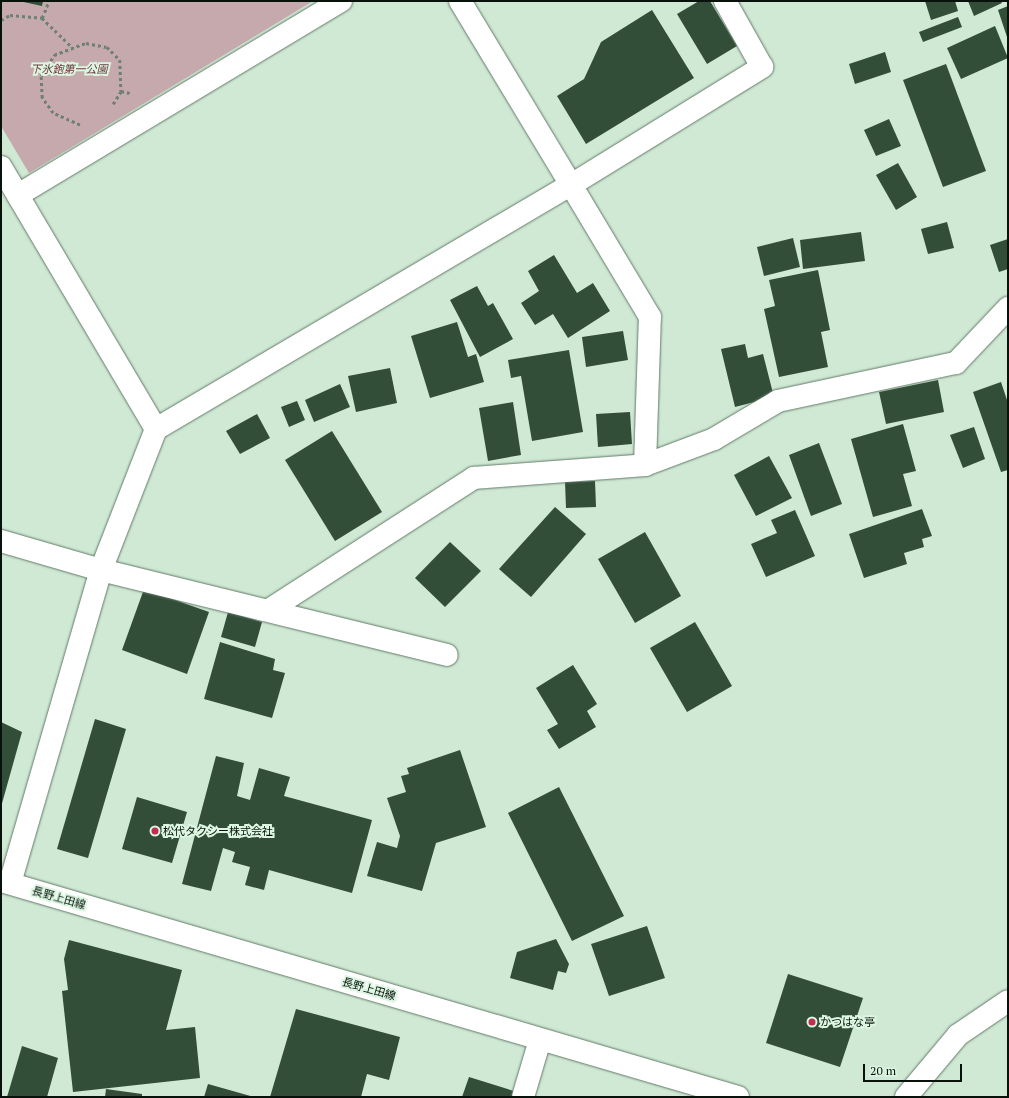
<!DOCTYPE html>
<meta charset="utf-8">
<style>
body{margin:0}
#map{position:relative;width:1009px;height:1098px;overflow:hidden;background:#cfe9d4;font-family:"PT Serif","Noto Sans JP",serif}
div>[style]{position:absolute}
.green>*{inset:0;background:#c6a9ac}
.building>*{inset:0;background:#324d38}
.path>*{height:2.5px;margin-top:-1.25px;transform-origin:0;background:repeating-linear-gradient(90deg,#6e8072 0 3px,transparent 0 6px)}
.roads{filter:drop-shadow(0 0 1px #637a68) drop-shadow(0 0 1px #637a68)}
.minor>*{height:22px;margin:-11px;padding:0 11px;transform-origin:11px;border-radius:11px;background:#fff}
.major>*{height:22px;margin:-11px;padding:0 11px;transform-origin:11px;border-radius:11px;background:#fff}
.dots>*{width:11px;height:11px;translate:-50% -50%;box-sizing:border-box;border:2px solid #dcf6e1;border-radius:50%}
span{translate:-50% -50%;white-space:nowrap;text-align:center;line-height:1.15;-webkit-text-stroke:4px #dcf6e1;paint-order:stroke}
.park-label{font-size:11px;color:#713a42;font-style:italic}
.poi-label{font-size:11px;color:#08110a}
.left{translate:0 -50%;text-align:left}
.street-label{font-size:11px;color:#08110a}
.frame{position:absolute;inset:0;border:2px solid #08110a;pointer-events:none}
.scale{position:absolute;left:863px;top:1064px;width:99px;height:18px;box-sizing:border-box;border:2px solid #08110a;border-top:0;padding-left:5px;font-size:12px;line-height:14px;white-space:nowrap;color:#08110a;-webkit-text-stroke:3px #dcf6e1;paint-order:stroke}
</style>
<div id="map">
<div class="green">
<div style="clip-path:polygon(1px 1px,313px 1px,29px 173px,1px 126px)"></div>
</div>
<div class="building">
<div style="clip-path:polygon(19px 1px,43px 1px,42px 6px)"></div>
<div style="clip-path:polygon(699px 1px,710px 1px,737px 46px,707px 64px,677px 14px)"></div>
<div style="clip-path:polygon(925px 1px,955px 1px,958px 11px,931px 20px)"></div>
<div style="clip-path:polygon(968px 1px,1001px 1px,1002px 3px,974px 16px)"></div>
<div style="clip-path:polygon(1008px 6px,1008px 37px,1007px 37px,998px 10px)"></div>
<div style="clip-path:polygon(652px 10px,694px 78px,586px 144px,557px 96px,584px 79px,601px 42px)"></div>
<div style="clip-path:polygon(958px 17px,962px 27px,923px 42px,919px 32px)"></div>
<div style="clip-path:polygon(995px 26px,1008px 58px,961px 79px,947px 48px)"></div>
<div style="clip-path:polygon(885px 52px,891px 72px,855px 84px,849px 64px)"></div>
<div style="clip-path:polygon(946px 64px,986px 171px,943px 187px,903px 80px)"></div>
<div style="clip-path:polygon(889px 119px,901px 146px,876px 156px,864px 130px)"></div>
<div style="clip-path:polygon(898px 163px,917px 197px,896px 210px,876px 175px)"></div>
<div style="clip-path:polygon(947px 222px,954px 248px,928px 254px,921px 229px)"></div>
<div style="clip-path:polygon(861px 232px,865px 261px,803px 269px,800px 240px)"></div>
<div style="clip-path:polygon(793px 238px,800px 267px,764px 276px,757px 247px)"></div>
<div style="clip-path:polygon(1008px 239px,1008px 269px,999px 272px,990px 245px)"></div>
<div style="clip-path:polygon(554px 255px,577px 293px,593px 283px,610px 311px,568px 338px,553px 314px,535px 325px,521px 303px,539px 291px,528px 271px)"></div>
<div style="clip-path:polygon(818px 270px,830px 330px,821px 332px,828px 367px,779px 377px,764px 309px,775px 306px,769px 280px)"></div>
<div style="clip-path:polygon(477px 286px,488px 306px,493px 303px,513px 339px,480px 357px,450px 300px)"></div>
<div style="clip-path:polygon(457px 322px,468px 357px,476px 354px,484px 382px,430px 398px,411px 336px)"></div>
<div style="clip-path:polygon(623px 331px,628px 360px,586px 367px,582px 337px)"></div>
<div style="clip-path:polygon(745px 344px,748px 358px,763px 354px,774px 397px,735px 407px,721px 349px)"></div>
<div style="clip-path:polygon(569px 350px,583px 432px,532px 441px,521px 376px,511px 378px,508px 360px)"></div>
<div style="clip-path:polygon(390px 368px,397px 403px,356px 412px,348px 376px)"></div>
<div style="clip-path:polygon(938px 380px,944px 412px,886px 424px,879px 392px)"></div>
<div style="clip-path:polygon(1001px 382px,1008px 403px,1008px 470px,1001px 472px,973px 392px)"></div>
<div style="clip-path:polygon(340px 384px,350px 407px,314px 422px,305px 400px)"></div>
<div style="clip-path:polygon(297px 401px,305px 420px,289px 427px,281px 407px)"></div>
<div style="clip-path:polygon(513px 402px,521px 455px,488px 461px,479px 408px)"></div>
<div style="clip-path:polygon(630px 412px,632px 444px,598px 447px,596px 414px)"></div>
<div style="clip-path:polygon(257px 414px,270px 438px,240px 454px,226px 431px)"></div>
<div style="clip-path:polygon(903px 424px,916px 471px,903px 474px,912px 506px,873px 517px,851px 439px)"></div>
<div style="clip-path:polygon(974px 427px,985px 459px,963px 468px,950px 435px)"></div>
<div style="clip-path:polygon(332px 431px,382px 512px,335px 541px,285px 460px)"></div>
<div style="clip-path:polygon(819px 443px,842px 504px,811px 516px,789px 455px)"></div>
<div style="clip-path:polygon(769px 456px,792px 498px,756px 516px,734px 475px)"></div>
<div style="clip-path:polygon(595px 481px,596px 507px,566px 508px,565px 482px)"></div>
<div style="clip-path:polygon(555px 507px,586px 534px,531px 597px,499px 569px)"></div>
<div style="clip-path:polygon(922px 509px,932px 536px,922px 539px,924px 547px,904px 553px,907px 564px,864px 578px,849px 534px)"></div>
<div style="clip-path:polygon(795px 510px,815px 556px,766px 577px,751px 544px,777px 533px,771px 520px)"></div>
<div style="clip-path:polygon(645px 532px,681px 596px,635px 623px,598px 559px)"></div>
<div style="clip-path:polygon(450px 542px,481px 571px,445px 607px,415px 578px)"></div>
<div style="clip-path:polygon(144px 589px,209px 612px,187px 674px,122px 650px)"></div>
<div style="clip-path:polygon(228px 612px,262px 622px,255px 647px,221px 637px)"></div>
<div style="clip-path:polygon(695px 622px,732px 686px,687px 712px,650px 648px)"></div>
<div style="clip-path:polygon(220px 642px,275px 659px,273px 670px,285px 673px,272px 718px,204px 699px)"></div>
<div style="clip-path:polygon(573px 665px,597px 704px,587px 711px,596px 727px,559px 749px,547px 730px,558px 724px,536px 688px)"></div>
<div style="clip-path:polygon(95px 719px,126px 729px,88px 858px,57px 849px)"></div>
<div style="clip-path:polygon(1px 722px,22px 732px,1px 807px)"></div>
<div style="clip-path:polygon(460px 750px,486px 827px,436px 843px,422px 891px,367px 876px,377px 842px,397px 848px,400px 836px,387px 798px,406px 792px,401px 776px,409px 774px,407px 768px)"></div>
<div style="clip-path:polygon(216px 756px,244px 763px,237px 796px,250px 800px,259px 768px,290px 777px,284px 796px,372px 820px,352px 893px,269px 870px,264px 890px,245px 885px,250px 867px,232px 862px,235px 852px,223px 848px,211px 891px,182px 884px)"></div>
<div style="clip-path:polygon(559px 787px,624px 916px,572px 941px,508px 813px)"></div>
<div style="clip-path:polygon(137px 797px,187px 812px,172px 863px,122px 849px)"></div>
<div style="clip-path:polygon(647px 926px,665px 978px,609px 996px,591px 944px)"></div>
<div style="clip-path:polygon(556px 939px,569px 964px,566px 973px,558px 971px,553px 990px,510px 978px,517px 952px)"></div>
<div style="clip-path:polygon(69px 940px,182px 970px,166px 1030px,195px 1027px,200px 1078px,73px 1092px,62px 991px,68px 990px,64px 959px)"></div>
<div style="clip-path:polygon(788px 974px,863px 998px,840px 1067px,766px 1043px)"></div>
<div style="clip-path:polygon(296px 1009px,400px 1037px,389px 1080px,367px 1074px,361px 1097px,270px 1097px)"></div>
<div style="clip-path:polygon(22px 1046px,58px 1058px,47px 1097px,7px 1097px)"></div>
<div style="clip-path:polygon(469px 1077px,517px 1092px,515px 1097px,462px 1097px)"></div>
<div style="clip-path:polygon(208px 1084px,254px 1097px,204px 1097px)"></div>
<div style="clip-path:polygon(106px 1089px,142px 1094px,142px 1097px,105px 1097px)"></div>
</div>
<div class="path">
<div style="left:42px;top:18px;width:40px;rotate:44deg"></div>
<div style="left:1px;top:20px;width:10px;rotate:-29deg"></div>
<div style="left:10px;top:15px;width:32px;rotate:5deg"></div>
<div style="left:42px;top:18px;width:18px;rotate:-68deg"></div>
<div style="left:113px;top:104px;width:15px;rotate:-58deg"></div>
<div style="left:121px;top:91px;width:9px;rotate:13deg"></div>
<div style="left:80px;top:125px;width:30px;rotate:-156deg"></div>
<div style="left:53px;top:113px;width:19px;rotate:-126deg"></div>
<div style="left:42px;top:98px;width:22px;rotate:-93deg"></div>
<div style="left:41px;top:76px;width:25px;rotate:-58deg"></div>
<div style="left:54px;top:55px;width:34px;rotate:-21deg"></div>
<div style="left:86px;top:43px;width:21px;rotate:11deg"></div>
<div style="left:107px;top:47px;width:18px;rotate:45deg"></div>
<div style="left:120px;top:60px;width:31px;rotate:88deg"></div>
</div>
<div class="roads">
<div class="minor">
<div style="left:1px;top:167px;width:304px;rotate:59.4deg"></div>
<div style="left:156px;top:429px;width:481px;rotate:-30.5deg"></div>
<div style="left:571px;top:185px;width:215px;rotate:-121.1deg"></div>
<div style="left:18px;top:195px;width:377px;rotate:-31deg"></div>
<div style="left:645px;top:465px;width:74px;rotate:-20.6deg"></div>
<div style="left:714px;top:439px;width:74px;rotate:-30.7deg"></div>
<div style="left:778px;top:401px;width:182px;rotate:-12.1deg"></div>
<div style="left:956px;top:363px;width:76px;rotate:-46.6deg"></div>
<div style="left:1px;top:541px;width:104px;rotate:16.2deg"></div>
<div style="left:101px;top:570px;width:356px;rotate:13.8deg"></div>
<div style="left:269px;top:610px;width:244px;rotate:-32.8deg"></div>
<div style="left:474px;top:478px;width:171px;rotate:-4.3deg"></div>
<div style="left:645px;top:465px;width:148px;rotate:-88.1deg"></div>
<div style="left:650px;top:317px;width:154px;rotate:-120.9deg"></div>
<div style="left:571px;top:185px;width:225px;rotate:-31.7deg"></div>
<div style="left:762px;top:67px;width:76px;rotate:-119.3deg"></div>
<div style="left:10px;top:883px;width:326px;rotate:-73.8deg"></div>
<div style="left:101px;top:570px;width:151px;rotate:-68.7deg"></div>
<div style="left:523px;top:1097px;width:59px;rotate:-73.4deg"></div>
<div style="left:906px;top:1097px;width:81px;rotate:-50deg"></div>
<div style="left:958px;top:1035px;width:60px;rotate:-34.2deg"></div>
</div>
<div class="major">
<div style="left:1px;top:881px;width:768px;rotate:16.33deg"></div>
</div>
</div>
<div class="dots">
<div style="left:155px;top:831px;background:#bf2f52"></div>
<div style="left:812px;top:1022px;background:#bf2f52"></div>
</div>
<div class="park-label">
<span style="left:69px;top:69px">下氷鉋第一公園</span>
</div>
<div class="poi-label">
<span class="left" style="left:163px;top:831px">松代タクシー株式会社</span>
<span class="left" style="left:820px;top:1022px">かつはな亭</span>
</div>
<div class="street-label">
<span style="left:59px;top:898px;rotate:16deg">長野上田線</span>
<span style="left:369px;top:989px;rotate:16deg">長野上田線</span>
</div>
<div class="frame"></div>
<div class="scale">20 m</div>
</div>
